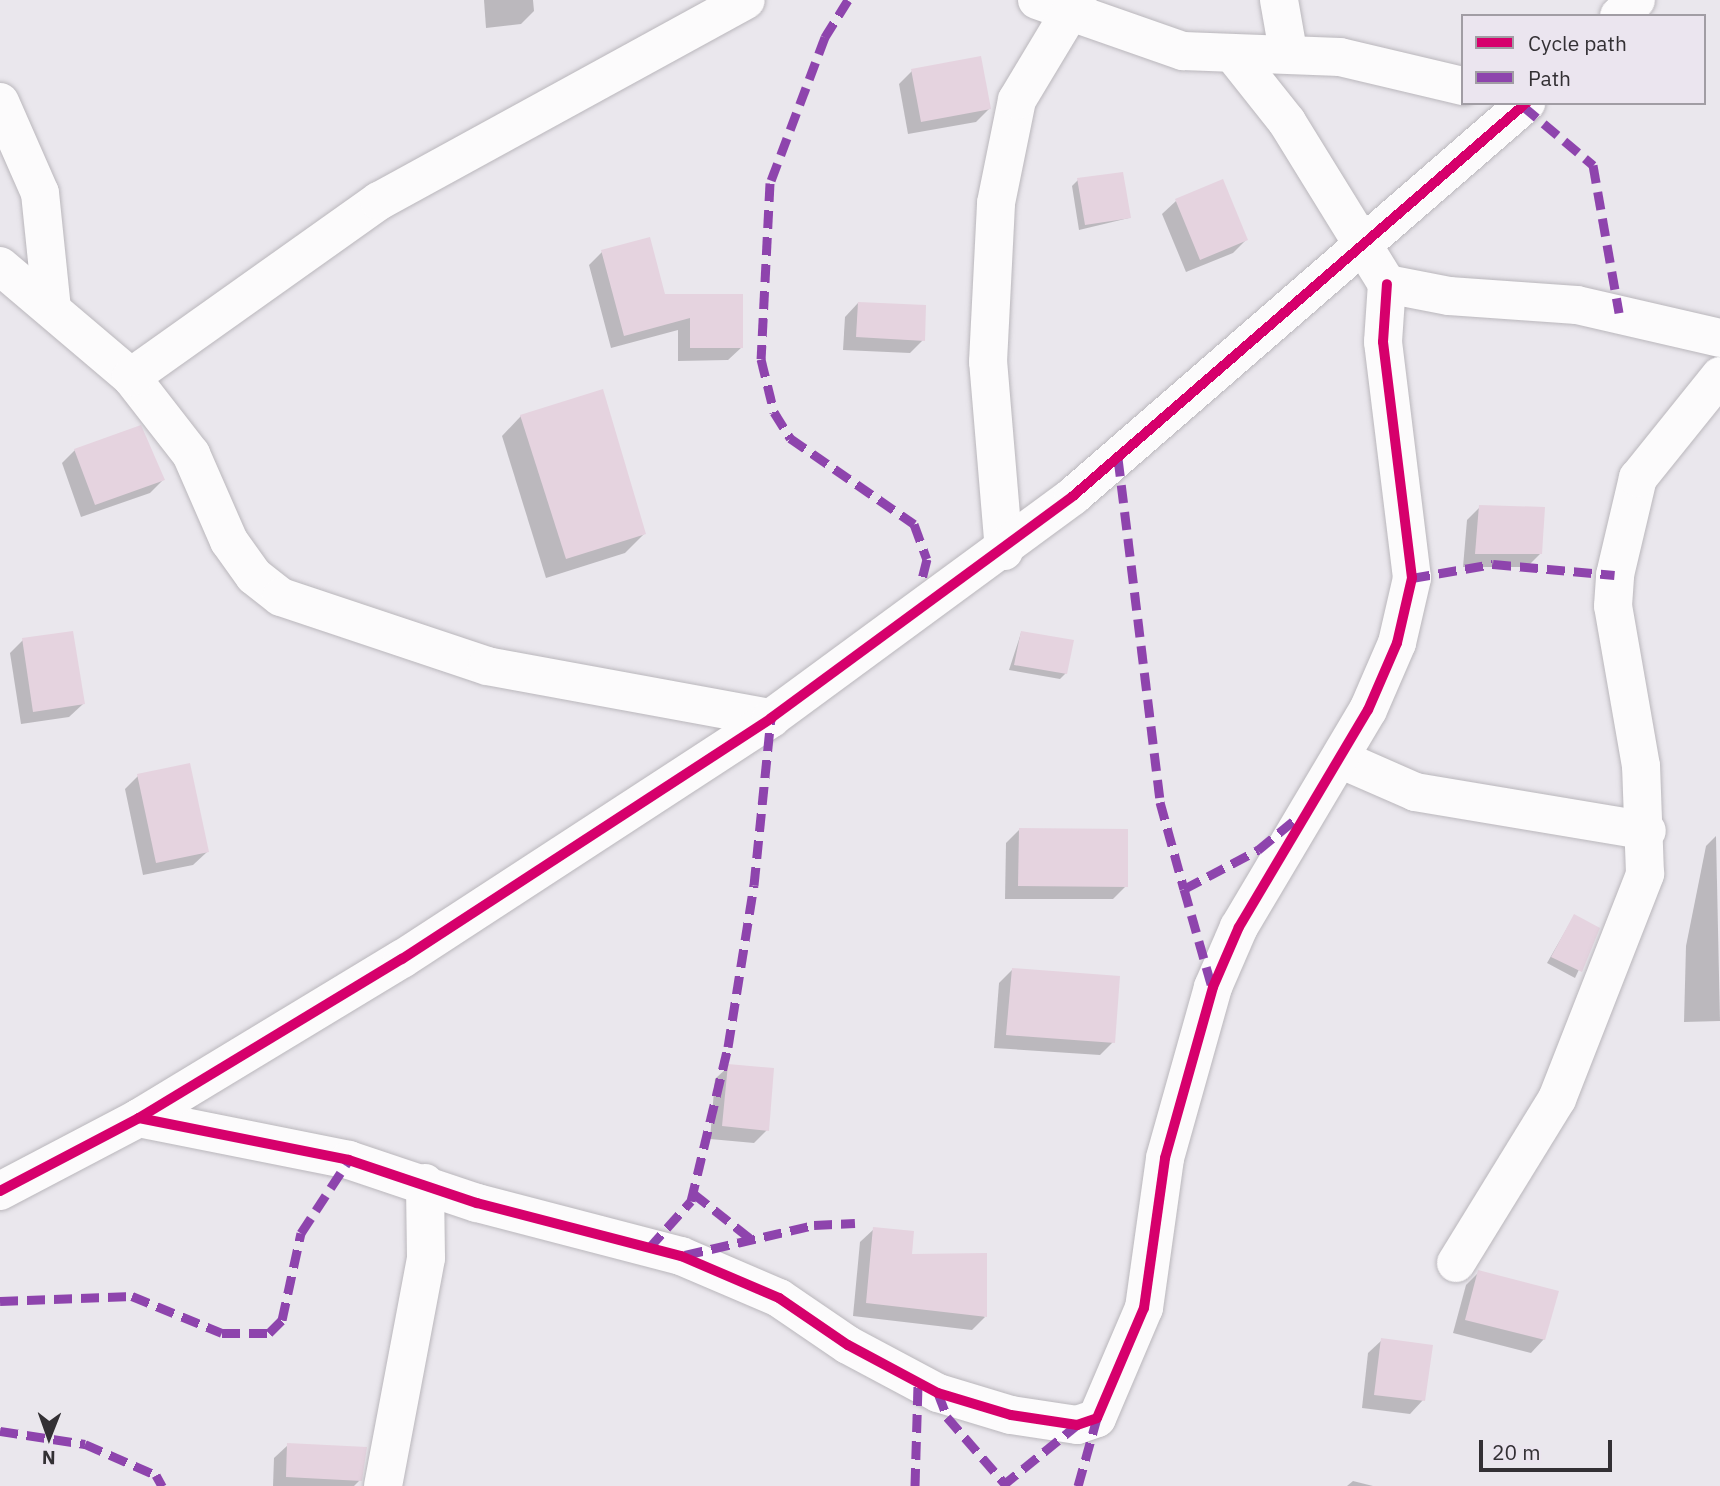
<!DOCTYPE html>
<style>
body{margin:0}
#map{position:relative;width:1720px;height:1486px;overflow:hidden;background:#eae7ed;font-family:"IBM Plex Sans",sans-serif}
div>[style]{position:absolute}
.shadow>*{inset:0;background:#0003}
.building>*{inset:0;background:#e5d3df}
.roads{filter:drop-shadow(0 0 2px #bab7bc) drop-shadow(0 0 2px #bab7bc)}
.minor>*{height:38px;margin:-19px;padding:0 19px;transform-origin:19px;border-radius:19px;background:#fcfbfc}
.tertiary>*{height:38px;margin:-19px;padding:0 19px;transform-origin:19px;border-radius:19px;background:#fcfbfc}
.quiet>*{height:9px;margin-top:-4.5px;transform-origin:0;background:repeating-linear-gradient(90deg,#8e44ad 0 18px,transparent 0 27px)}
.cycleway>*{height:10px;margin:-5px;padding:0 5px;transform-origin:5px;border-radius:5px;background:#d6006c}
span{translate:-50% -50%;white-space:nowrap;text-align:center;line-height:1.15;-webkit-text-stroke:7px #ebe5ef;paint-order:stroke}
.legend{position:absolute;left:1461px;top:14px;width:245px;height:91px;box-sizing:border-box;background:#ebe5ef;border:2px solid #a19da4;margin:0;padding:9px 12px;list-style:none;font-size:21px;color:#333034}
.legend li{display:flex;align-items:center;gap:14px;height:35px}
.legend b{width:35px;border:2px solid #a19da4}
.north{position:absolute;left:14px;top:1402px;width:70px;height:70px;-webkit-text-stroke:5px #ebe5ef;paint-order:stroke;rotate:181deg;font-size:19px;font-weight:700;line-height:28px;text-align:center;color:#333034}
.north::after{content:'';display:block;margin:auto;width:24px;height:32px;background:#333034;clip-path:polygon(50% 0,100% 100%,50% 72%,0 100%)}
.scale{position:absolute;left:1479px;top:1440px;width:133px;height:32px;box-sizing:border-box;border:4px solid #333034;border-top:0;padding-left:9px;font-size:21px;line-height:24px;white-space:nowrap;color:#333034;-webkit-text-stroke:5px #ebe5ef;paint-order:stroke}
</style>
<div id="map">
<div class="shadow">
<div style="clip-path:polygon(484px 0,533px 0,534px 11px,521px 24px,486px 28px)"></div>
<div style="clip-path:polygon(912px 71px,989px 109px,976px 122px,908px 134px,899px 84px)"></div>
<div style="clip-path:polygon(1078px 180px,1129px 218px,1079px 230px,1072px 186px)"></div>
<div style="clip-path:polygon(1222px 182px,1246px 240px,1233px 253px,1186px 272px,1162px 214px,1176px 201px)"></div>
<div style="clip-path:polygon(602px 252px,664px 296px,742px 347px,728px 360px,678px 361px,678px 330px,611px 348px,589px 265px)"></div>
<div style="clip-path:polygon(858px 303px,923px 340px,910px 353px,843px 350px,845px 317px)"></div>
<div style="clip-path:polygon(521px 416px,644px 534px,625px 553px,546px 578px,502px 436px)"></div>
<div style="clip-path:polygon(75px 450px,163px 480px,150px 493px,81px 517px,62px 463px)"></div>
<div style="clip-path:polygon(1480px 507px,1541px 553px,1527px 567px,1463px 567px,1467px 520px)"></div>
<div style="clip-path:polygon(1021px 633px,1066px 673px,1060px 679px,1009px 670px)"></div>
<div style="clip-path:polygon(23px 640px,83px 704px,69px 717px,21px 724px,10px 653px)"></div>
<div style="clip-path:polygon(138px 776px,207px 852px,193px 865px,143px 875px,125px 789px)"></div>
<div style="clip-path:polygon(1020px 829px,1126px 886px,1113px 899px,1005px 899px,1006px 843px)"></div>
<div style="clip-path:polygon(1716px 836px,1720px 1021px,1684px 1022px,1686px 946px,1706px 846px)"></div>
<div style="clip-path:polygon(1574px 916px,1598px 929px,1575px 978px,1547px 963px)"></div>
<div style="clip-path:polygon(1013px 969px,1113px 1042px,1100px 1055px,994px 1048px,999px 983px)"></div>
<div style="clip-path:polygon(729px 1066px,767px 1130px,754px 1143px,710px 1139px,715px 1079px)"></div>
<div style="clip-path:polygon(874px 1229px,910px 1255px,985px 1317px,972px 1330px,853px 1316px,860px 1242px)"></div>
<div style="clip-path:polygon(1479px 1272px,1544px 1339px,1531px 1353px,1453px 1333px,1466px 1285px)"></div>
<div style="clip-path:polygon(1382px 1340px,1423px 1400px,1410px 1414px,1362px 1408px,1368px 1353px)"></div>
<div style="clip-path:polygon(288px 1445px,360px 1480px,354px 1486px,273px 1486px,274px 1458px)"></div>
<div style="clip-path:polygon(1353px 1481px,1373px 1486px,1347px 1486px)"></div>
</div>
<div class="building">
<div style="clip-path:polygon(981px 56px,991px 109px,921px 122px,911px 69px)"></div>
<div style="clip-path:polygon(1123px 172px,1131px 218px,1085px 225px,1077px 178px)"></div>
<div style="clip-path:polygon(1223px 179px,1248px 240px,1200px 260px,1175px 199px)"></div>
<div style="clip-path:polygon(650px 237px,665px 294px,743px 294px,743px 348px,690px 348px,690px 318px,624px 336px,601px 250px)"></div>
<div style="clip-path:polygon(858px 302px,926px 305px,925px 341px,856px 337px)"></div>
<div style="clip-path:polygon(603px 389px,646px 534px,566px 559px,520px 415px)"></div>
<div style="clip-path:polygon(141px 425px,165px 480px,95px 505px,74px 449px)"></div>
<div style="clip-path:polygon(1479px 505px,1545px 507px,1542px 554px,1475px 554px)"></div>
<div style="clip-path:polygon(73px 631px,85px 704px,33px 712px,22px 638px)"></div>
<div style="clip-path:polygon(1021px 631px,1074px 640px,1067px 674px,1014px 665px)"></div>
<div style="clip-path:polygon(190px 763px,209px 852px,156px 863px,137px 774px)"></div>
<div style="clip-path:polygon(1019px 828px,1128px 829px,1128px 887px,1018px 886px)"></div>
<div style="clip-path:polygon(1574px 914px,1600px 928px,1582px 972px,1551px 957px)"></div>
<div style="clip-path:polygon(1012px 968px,1120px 976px,1115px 1043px,1006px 1035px)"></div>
<div style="clip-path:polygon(728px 1064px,774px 1068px,769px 1131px,722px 1126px)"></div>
<div style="clip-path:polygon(873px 1227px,914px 1231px,912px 1254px,987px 1253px,987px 1317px,866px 1303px)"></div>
<div style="clip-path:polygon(1478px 1270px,1559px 1291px,1545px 1340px,1465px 1320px)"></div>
<div style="clip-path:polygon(1381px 1338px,1433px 1345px,1425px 1401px,1374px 1395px)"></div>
<div style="clip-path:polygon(287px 1443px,367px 1447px,362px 1481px,286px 1477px)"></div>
</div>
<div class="roads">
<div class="minor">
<div style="left:1037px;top:0;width:155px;rotate:19.3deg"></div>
<div style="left:1183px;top:51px;width:157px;rotate:2.2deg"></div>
<div style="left:1340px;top:57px;width:126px;rotate:13.3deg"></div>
<div style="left:1279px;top:0;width:52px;rotate:80deg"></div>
<div style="left:1233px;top:54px;width:87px;rotate:51.5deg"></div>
<div style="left:1287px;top:122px;width:190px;rotate:58.3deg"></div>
<div style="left:1387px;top:284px;width:63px;rotate:11deg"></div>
<div style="left:1449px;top:296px;width:128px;rotate:4deg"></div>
<div style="left:1577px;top:305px;width:147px;rotate:13deg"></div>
<div style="left:0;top:102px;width:99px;rotate:66.3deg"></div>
<div style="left:40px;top:193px;width:117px;rotate:84.1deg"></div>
<div style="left:0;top:266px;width:172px;rotate:40.3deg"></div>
<div style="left:131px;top:377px;width:98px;rotate:52.1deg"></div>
<div style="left:191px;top:454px;width:95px;rotate:66.4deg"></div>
<div style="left:229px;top:541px;width:43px;rotate:54.5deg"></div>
<div style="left:254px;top:576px;width:34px;rotate:38deg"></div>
<div style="left:281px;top:597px;width:217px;rotate:18.5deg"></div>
<div style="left:487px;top:666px;width:289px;rotate:10.4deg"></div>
<div style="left:131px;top:377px;width:304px;rotate:-35.4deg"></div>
<div style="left:379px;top:201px;width:418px;rotate:-28.7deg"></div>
<div style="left:1004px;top:551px;width:190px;rotate:-94.8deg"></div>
<div style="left:988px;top:362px;width:159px;rotate:-87.1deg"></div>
<div style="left:996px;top:203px;width:105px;rotate:-78.5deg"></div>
<div style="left:1017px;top:100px;width:117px;rotate:-59deg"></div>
<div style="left:1340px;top:759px;width:82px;rotate:23.7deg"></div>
<div style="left:1415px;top:792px;width:235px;rotate:9.5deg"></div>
<div style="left:139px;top:1118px;width:214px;rotate:11.3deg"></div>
<div style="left:349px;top:1160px;width:135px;rotate:18.6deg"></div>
<div style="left:477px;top:1203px;width:211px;rotate:14.6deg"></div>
<div style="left:681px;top:1256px;width:107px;rotate:23.2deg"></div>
<div style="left:779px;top:1298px;width:83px;rotate:34.3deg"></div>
<div style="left:848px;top:1345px;width:102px;rotate:28.1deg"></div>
<div style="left:938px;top:1393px;width:76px;rotate:16.8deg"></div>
<div style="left:1011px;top:1415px;width:67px;rotate:8.6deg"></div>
<div style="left:1077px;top:1425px;width:21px;rotate:-19deg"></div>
<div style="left:1097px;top:1418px;width:120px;rotate:-66.9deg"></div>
<div style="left:1144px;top:1308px;width:151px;rotate:-82deg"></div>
<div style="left:1165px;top:1158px;width:178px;rotate:-74.3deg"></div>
<div style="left:1213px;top:987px;width:65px;rotate:-66.6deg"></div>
<div style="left:1239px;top:927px;width:252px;rotate:-59.3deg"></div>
<div style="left:1368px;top:710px;width:73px;rotate:-66.6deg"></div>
<div style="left:1397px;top:643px;width:67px;rotate:-77deg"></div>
<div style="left:1412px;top:578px;width:238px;rotate:-97deg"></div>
<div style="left:1383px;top:342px;width:58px;rotate:-86.1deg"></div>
<div style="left:1456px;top:1263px;width:193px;rotate:-58.4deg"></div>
<div style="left:1557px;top:1099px;width:242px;rotate:-68.6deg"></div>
<div style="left:1645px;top:874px;width:108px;rotate:-92.1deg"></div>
<div style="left:1641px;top:766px;width:162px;rotate:-99.9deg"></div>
<div style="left:1613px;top:606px;width:31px;rotate:-86deg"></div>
<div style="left:1615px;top:575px;width:100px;rotate:-76.7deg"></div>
<div style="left:1638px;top:478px;width:131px;rotate:-51.2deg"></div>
<div style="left:383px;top:1486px;width:232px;rotate:-79.3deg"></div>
<div style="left:426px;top:1258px;width:75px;rotate:-90.8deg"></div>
</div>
<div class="tertiary">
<div style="left:1619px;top:16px;width:23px;rotate:-43deg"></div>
<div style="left:0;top:1191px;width:157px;rotate:-27.7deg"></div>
<div style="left:139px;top:1118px;width:307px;rotate:-31.2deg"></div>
<div style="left:402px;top:959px;width:441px;rotate:-33.1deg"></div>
<div style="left:771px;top:718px;width:375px;rotate:-36.3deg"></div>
<div style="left:1073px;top:496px;width:600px;rotate:-40.94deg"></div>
</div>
</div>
<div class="quiet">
<div style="left:848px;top:0;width:44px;rotate:121.9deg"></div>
<div style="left:825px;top:37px;width:156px;rotate:110.6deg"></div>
<div style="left:770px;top:183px;width:176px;rotate:92.9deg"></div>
<div style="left:761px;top:359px;width:55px;rotate:76.2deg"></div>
<div style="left:774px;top:412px;width:31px;rotate:58deg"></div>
<div style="left:790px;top:438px;width:151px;rotate:34.7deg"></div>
<div style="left:914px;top:524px;width:37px;rotate:70deg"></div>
<div style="left:927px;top:559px;width:21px;rotate:104deg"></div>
<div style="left:1523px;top:106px;width:92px;rotate:40.1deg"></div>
<div style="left:1593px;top:165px;width:150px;rotate:80deg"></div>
<div style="left:1118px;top:458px;width:347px;rotate:83deg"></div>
<div style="left:1160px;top:802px;width:90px;rotate:74.6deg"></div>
<div style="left:1184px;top:889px;width:84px;rotate:-27.8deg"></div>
<div style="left:1258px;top:850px;width:50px;rotate:-39.4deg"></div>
<div style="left:1412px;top:578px;width:82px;rotate:-9.8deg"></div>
<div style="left:1493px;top:564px;width:122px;rotate:5.2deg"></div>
<div style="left:1184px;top:889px;width:102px;rotate:74.1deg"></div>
<div style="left:693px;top:1193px;width:80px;rotate:38.4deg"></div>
<div style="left:649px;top:1248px;width:63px;rotate:-48.2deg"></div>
<div style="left:691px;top:1201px;width:158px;rotate:-76.5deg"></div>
<div style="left:728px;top:1047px;width:164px;rotate:-80.9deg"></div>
<div style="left:754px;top:885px;width:168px;rotate:-84.2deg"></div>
<div style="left:685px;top:1255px;width:132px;rotate:-13.1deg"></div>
<div style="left:814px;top:1225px;width:41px;rotate:-2.8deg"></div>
<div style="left:0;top:1301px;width:132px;rotate:-2.2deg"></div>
<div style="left:132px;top:1296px;width:97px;rotate:22.3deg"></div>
<div style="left:222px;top:1333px;width:47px"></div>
<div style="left:269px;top:1333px;width:18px;rotate:-45deg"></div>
<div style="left:282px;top:1320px;width:89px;rotate:-77.7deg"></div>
<div style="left:301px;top:1233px;width:87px;rotate:-56.7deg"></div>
<div style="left:938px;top:1393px;width:26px;rotate:69deg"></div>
<div style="left:947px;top:1417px;width:91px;rotate:49deg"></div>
<div style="left:0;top:1431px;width:86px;rotate:8.7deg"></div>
<div style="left:85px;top:1444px;width:77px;rotate:23.6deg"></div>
<div style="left:156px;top:1475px;width:13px;rotate:61deg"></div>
<div style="left:915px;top:1486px;width:102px;rotate:-88.3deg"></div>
<div style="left:1002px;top:1486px;width:97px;rotate:-39.1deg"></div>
<div style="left:1078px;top:1486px;width:71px;rotate:-74.4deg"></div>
</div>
<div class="cycleway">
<div style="left:139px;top:1118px;width:214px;rotate:11.3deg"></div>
<div style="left:349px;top:1160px;width:135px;rotate:18.6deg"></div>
<div style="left:477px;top:1203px;width:211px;rotate:14.6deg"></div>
<div style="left:681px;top:1256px;width:107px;rotate:23.2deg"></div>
<div style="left:779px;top:1298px;width:83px;rotate:34.3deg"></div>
<div style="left:848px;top:1345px;width:102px;rotate:28.1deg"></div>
<div style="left:938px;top:1393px;width:76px;rotate:16.8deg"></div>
<div style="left:1011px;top:1415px;width:67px;rotate:8.6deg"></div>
<div style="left:1077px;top:1425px;width:21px;rotate:-19deg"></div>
<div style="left:1097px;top:1418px;width:120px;rotate:-66.9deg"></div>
<div style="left:1144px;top:1308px;width:151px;rotate:-82deg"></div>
<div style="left:1165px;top:1158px;width:178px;rotate:-74.3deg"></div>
<div style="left:1213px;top:987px;width:65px;rotate:-66.6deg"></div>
<div style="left:1239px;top:927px;width:252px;rotate:-59.3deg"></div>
<div style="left:1368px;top:710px;width:73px;rotate:-66.6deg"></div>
<div style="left:1397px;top:643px;width:67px;rotate:-77deg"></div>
<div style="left:1412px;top:578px;width:238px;rotate:-97deg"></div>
<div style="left:1383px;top:342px;width:58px;rotate:-86.1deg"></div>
<div style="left:0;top:1191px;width:157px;rotate:-27.7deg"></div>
<div style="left:139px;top:1118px;width:307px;rotate:-31.2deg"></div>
<div style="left:402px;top:959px;width:441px;rotate:-33.1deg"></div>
<div style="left:771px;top:718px;width:375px;rotate:-36.3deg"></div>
<div style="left:1073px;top:496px;width:600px;rotate:-40.94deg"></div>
</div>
<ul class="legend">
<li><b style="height:9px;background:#d6006c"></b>Cycle path</li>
<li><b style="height:9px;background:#8e44ad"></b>Path</li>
</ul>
<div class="north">N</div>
<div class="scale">20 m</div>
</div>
